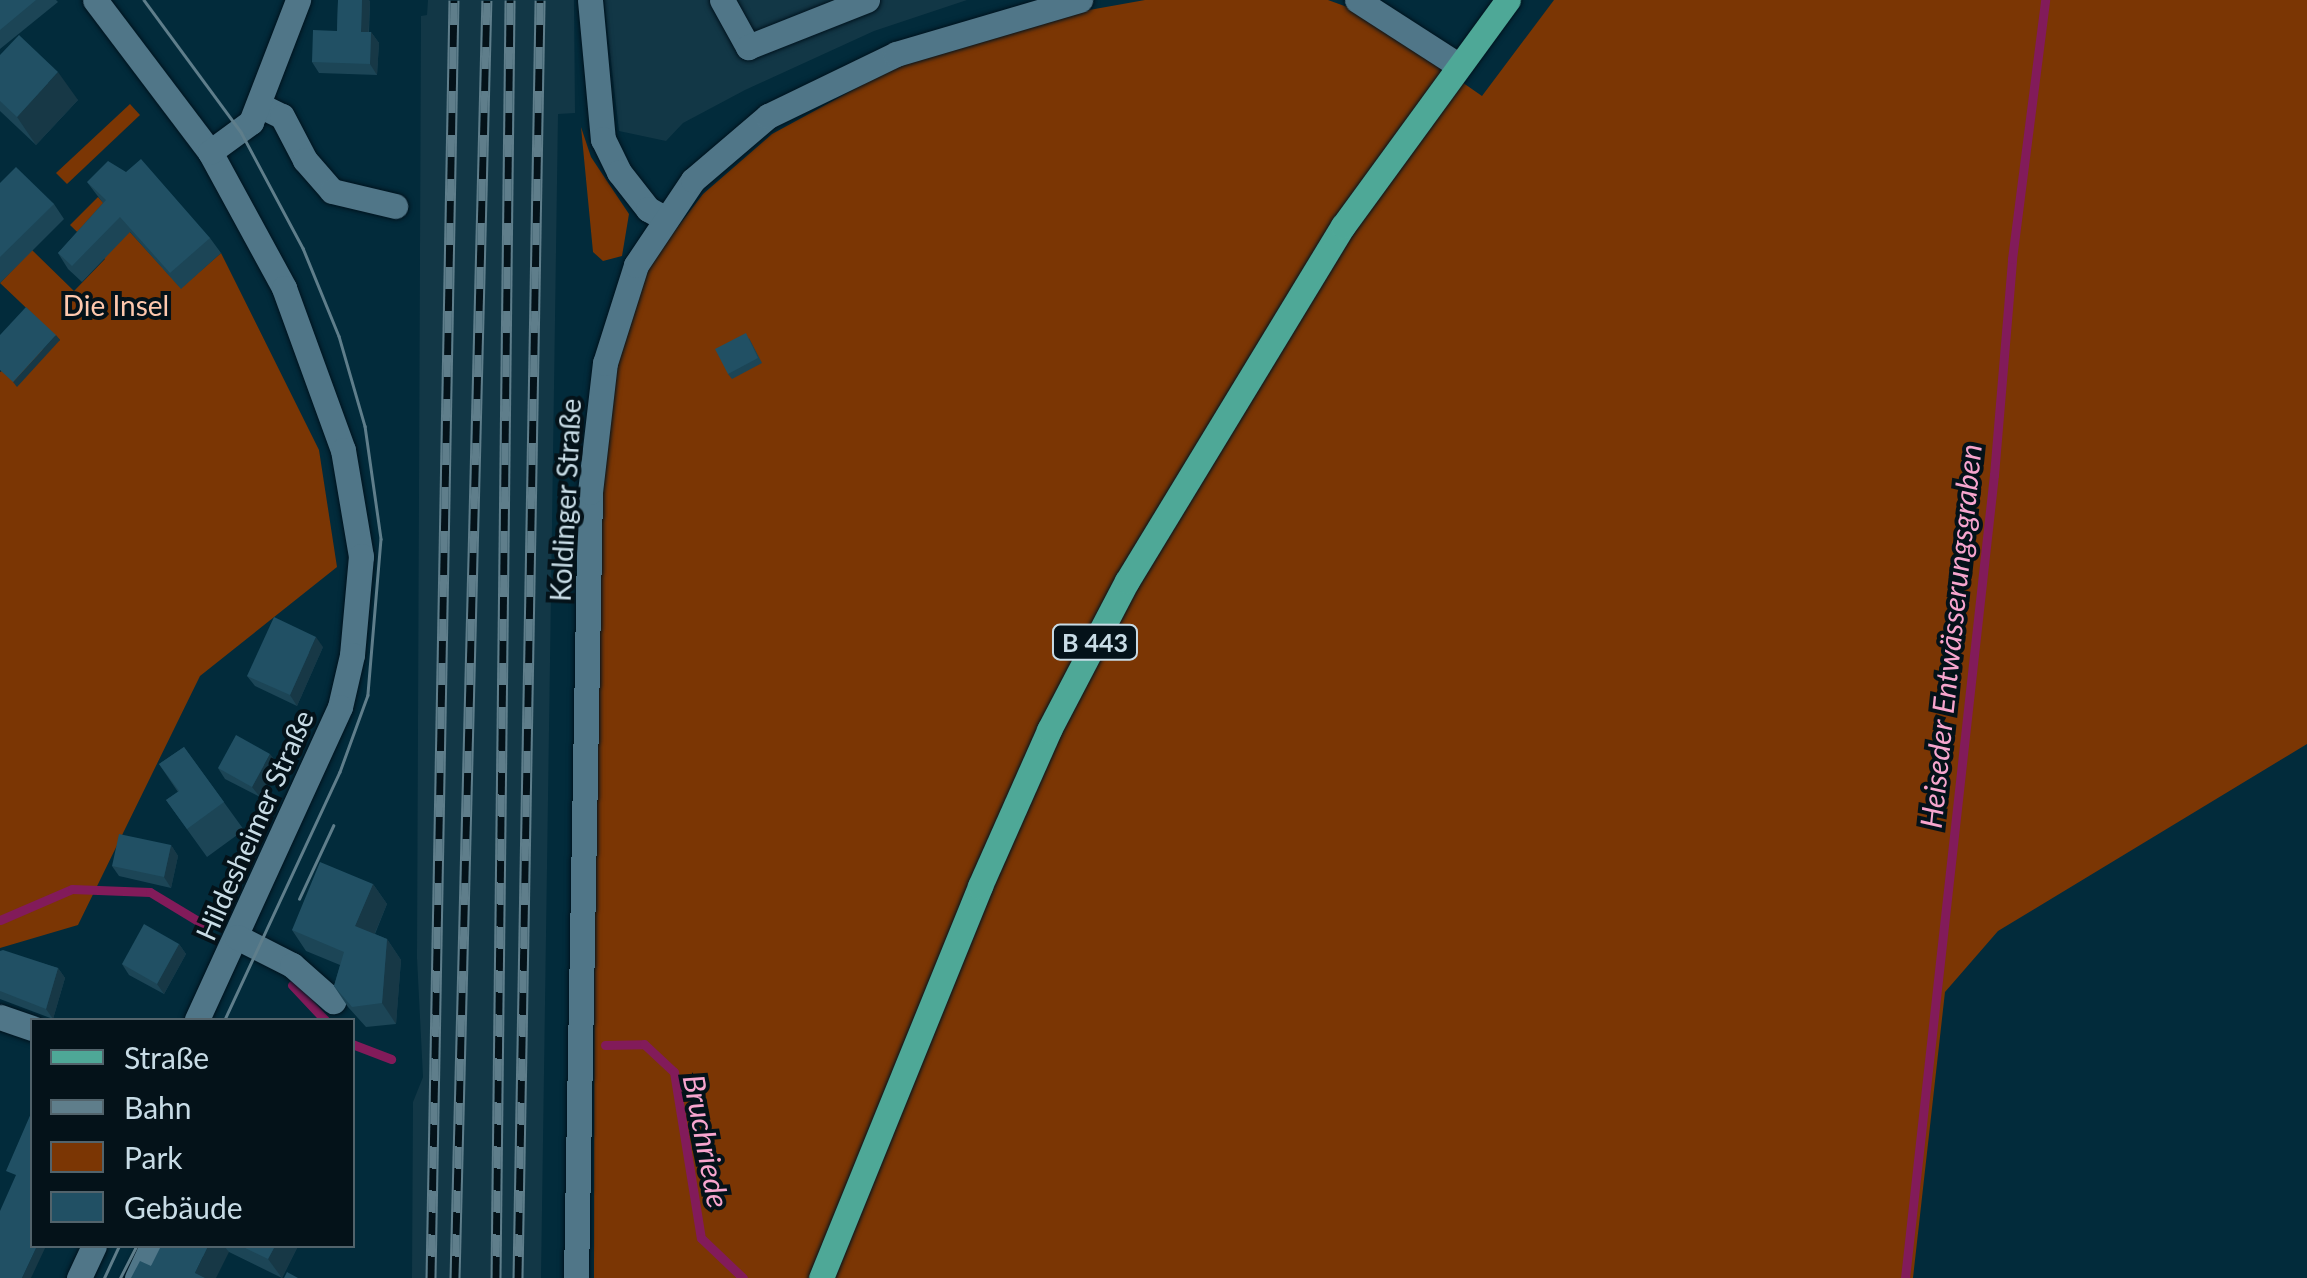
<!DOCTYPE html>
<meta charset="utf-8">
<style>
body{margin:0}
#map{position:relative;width:2307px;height:1278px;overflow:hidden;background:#022b3b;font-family:Lato,sans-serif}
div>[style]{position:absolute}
.built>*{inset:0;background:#123746}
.green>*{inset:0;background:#7b3604}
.stream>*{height:9px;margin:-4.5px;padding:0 4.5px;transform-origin:4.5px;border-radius:4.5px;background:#821b5a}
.roads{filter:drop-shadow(0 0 2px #00131e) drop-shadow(0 0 2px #00131e)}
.minor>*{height:25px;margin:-12.5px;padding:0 12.5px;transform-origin:12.5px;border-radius:12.5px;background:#507688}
.major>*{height:25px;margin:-12.5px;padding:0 12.5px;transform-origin:12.5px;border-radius:12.5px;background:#4ea897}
.tram>*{height:2.5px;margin:-1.25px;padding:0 1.25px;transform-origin:1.25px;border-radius:1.25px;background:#5f7e8b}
.rail>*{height:11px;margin-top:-5.5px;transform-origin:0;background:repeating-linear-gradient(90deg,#041219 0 22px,#5f7e8b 0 44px);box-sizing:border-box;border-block:2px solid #5f7e8b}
.wall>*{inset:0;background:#1c4556}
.shaded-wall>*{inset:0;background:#173846}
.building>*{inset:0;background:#215064}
span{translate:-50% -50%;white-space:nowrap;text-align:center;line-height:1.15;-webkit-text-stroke:8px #041219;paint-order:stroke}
.shield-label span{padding:2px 8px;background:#041219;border:2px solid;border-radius:8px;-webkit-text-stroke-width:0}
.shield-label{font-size:25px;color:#c8dce6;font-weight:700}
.park-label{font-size:28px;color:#fec8ad}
.street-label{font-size:28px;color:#c8dce6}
.water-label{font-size:30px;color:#f7a5ce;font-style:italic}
.legend{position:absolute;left:30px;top:1018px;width:325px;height:230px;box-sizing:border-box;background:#041219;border:2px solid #52636b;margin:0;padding:12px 18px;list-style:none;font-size:30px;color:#c8dce6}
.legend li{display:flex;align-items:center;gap:20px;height:50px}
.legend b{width:50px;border:2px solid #52636b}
</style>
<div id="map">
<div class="built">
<div style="clip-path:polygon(428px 0,574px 0,575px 113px,558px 114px,541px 1278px,412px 1278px,413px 1102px,423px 1077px,417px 958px,421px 16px,427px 15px)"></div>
<div style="clip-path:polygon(604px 0,967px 0,874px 31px,745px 90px,683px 123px,666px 141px,619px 131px)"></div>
</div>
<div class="green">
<div style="clip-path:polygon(1145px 0,1328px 0,1361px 12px,1482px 96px,1554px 0,2307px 0,2307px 744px,1998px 931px,1945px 992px,1913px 1278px,594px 1278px,595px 568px,608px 388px,650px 263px,703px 194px,772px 134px,895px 67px,1039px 19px)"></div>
<div style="clip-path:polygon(130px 104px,140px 115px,67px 184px,56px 173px)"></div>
<div style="clip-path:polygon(581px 127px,591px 157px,629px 214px,622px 256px,603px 261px,593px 252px)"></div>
<div style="clip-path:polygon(98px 197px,181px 288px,221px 253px,319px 450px,337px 567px,200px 676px,78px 925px,0 948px,0 372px,60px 340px,0 283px,32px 250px,74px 291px,105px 259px,70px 225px)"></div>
</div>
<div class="stream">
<div style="left:0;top:920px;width:78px;rotate:-23.3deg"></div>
<div style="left:72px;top:889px;width:78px;rotate:2.2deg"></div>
<div style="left:150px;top:892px;width:62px;rotate:31.1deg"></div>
<div style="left:292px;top:985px;width:48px;rotate:46.7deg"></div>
<div style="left:352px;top:1044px;width:42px;rotate:21deg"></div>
<div style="left:605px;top:1045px;width:39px;rotate:-1deg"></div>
<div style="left:644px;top:1044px;width:41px;rotate:43deg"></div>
<div style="left:674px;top:1072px;width:168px;rotate:80.8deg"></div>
<div style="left:701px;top:1238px;width:58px;rotate:43.6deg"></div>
<div style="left:1905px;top:1278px;width:808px;rotate:-83.68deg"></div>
<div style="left:1994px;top:475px;width:217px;rotate:-85.2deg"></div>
<div style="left:2012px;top:259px;width:261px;rotate:-82.7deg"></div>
</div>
<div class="roads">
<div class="minor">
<div style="left:95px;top:0;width:191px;rotate:52.9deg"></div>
<div style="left:210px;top:152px;width:155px;rotate:61.4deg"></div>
<div style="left:284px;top:288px;width:172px;rotate:70deg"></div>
<div style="left:343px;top:450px;width:108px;rotate:80.4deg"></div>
<div style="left:361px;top:556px;width:99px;rotate:95.2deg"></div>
<div style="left:352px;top:655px;width:53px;rotate:103deg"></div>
<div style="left:340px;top:707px;width:344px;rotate:114.6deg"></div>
<div style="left:590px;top:0;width:140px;rotate:84.7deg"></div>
<div style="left:603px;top:139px;width:37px;rotate:64deg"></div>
<div style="left:619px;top:172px;width:47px;rotate:51.9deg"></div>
<div style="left:648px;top:209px;width:18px;rotate:29deg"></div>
<div style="left:722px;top:0;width:54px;rotate:61deg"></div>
<div style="left:748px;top:47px;width:128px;rotate:-21.6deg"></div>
<div style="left:1357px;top:0;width:120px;rotate:32.8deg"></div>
<div style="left:259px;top:105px;width:25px;rotate:26deg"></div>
<div style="left:282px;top:116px;width:50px;rotate:62.4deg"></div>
<div style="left:305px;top:160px;width:41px;rotate:48.9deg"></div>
<div style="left:332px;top:191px;width:65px;rotate:13.4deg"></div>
<div style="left:210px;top:152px;width:51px;rotate:-36.2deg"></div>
<div style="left:251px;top:122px;width:131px;rotate:-68.9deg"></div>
<div style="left:237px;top:937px;width:62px;rotate:27deg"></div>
<div style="left:292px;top:965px;width:55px;rotate:41.3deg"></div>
<div style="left:0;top:1017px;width:34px;rotate:19deg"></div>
<div style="left:79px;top:1278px;width:35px;rotate:-65deg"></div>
<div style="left:137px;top:1278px;width:35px;rotate:-65deg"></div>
<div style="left:576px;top:1278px;width:786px;rotate:-88.98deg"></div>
<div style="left:590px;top:492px;width:130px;rotate:-83.4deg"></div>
<div style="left:605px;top:363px;width:103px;rotate:-72.4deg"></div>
<div style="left:636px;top:265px;width:102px;rotate:-56.2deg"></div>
<div style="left:693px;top:180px;width:99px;rotate:-40.5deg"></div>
<div style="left:768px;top:116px;width:142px;rotate:-25.8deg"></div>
<div style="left:896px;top:54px;width:192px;rotate:-16.4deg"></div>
</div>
<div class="major">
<div style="left:821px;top:1278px;width:423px;rotate:-67.9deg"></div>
<div style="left:980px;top:886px;width:171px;rotate:-66.1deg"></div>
<div style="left:1049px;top:730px;width:168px;rotate:-62.4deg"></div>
<div style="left:1127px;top:581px;width:416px;rotate:-58.7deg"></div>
<div style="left:1343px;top:226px;width:280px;rotate:-53.9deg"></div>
</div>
</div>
<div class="tram">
<div style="left:144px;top:0;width:164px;rotate:53.7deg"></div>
<div style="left:241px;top:132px;width:132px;rotate:61.9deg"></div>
<div style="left:303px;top:248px;width:95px;rotate:67.8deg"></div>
<div style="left:339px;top:336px;width:94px;rotate:73.9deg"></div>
<div style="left:365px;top:426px;width:114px;rotate:81.9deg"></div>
<div style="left:381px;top:539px;width:157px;rotate:94.8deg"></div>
<div style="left:368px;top:695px;width:82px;rotate:110deg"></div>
<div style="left:340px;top:772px;width:273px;rotate:114.9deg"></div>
<div style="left:299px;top:899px;width:81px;rotate:-65deg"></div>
<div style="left:104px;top:1278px;width:35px;rotate:-65deg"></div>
<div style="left:120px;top:1278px;width:36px;rotate:-63deg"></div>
</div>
<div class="rail">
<div style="left:431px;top:1278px;width:1278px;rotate:-88.97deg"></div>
<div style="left:455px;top:1278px;width:1278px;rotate:-88.57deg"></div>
<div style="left:496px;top:1278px;width:1278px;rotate:-89.37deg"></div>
<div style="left:518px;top:1278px;width:1278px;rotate:-89.01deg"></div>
</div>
<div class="wall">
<div style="clip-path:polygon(0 0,56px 0,58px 2px,0 49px)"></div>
<div style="clip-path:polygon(338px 0,369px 0,370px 2px,369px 32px,371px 32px,379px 43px,377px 75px,319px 73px,312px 62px,337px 31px)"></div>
<div style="clip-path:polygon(0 55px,78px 100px,36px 145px,0 111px)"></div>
<div style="clip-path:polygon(87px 182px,210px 238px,221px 253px,181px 289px,130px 232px,82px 282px,68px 269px,58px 253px,103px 203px)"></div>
<div style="clip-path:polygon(0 183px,54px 204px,64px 219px,0 283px)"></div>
<div style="clip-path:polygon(749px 338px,762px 363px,732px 379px,728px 374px)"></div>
<div style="clip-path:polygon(323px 647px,297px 706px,255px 686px,247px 676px)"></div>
<div style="clip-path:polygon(184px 747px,244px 830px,207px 857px,166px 800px,178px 792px,159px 764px)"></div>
<div style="clip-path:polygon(278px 764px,260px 797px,225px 779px,218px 768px)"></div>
<div style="clip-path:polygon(171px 845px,178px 856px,171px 888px,119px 876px,112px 866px)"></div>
<div style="clip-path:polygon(373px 884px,387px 904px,375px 934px,387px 939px,401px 960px,396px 1024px,366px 1027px,348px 1007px,334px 986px,340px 965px,306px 951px,292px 930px)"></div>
<div style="clip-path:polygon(179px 944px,186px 954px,164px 994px,129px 975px,122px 964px)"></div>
<div style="clip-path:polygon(0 951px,58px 968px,65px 978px,53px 1019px,0 999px)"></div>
<div style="clip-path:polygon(169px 1246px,298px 1246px,282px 1278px,229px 1252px,151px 1266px)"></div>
</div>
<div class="shaded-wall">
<div style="clip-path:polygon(362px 0,369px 0,370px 2px,368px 42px,361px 32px)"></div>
<div style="clip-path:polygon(371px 32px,379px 43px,377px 75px,370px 64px)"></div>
<div style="clip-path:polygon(58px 72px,78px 100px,36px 145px,17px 117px)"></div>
<div style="clip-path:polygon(56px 335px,60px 340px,17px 387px,13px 382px)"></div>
<div style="clip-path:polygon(316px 637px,323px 647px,297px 706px,290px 695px)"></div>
<div style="clip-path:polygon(270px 754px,278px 764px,260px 797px,252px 787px)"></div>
<div style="clip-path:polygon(171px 845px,178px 856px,171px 888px,164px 877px)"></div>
<div style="clip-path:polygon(373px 884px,387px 904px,369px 947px,355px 926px)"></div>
<div style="clip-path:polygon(387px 939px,401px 960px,396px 1024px,382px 1003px)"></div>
<div style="clip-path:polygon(179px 944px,186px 954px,164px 994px,157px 984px)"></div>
<div style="clip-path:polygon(58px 968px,65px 978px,53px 1019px,46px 1009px)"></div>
<div style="clip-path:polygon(37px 1246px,46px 1246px,31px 1278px,22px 1278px)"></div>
<div style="clip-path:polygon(208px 1246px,224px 1246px,229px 1252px,216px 1278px,198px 1278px,195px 1273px)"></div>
<div style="clip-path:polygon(275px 1246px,298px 1246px,282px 1278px,268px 1259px)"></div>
</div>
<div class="building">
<div style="clip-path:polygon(0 0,36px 0,0 30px)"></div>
<div style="clip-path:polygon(338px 0,362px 0,361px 32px,371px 32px,370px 64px,312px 62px,313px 30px,337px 31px)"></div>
<div style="clip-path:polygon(19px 35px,58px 72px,17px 117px,0 101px,0 55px)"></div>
<div style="clip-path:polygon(141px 159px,210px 238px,170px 273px,120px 217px,72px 266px,58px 253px,106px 200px,87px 182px,108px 161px,126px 172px)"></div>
<div style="clip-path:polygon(16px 167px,54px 204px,0 257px,0 183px)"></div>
<div style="clip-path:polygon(26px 307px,56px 335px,13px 382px,0 370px,0 335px)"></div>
<div style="clip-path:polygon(746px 333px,758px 358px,728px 374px,715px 349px)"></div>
<div style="clip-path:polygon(274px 617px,316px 637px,290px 695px,247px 676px)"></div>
<div style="clip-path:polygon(236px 735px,270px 754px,252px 787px,218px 768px)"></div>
<div style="clip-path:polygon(184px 747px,224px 802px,187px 829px,166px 800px,179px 791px,159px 764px)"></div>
<div style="clip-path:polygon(119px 834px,171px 845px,164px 877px,112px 866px)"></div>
<div style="clip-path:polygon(320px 862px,373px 884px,355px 926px,387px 939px,382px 1003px,352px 1007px,334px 986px,344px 952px,292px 930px)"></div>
<div style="clip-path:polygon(144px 924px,179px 944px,157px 984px,122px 964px)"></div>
<div style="clip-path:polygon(3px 950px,58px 968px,46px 1009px,0 991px,0 951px)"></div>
<div style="clip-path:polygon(32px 1111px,32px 1246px,37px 1246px,22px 1278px,0 1278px,0 1211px,16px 1175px,6px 1171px)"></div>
<div style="clip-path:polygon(161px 1246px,168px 1248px,169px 1246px,208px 1246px,195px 1273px,205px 1278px,131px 1278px,140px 1261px,151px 1266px)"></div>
<div style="clip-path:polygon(241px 1246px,275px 1246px,268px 1259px)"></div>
<div style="clip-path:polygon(287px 1272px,298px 1278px,284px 1278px)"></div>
</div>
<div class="shield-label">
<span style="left:1095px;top:642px">B 443</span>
</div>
<div class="park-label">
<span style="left:116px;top:305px">Die Insel</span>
</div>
<div class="street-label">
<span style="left:565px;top:500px;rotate:-87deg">Koldinger Straße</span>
<span style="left:254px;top:825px;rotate:-66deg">Hildesheimer Straße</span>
</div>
<div class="water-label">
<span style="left:1950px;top:636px;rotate:-84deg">Heiseder Entwässerungsgraben</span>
<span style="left:707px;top:1141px;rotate:79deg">Bruchriede</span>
</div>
<ul class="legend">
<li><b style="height:12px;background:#4ea897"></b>Straße</li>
<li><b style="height:12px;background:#5f7e8b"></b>Bahn</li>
<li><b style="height:28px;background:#7b3604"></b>Park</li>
<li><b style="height:28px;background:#215064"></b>Gebäude</li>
</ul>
</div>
